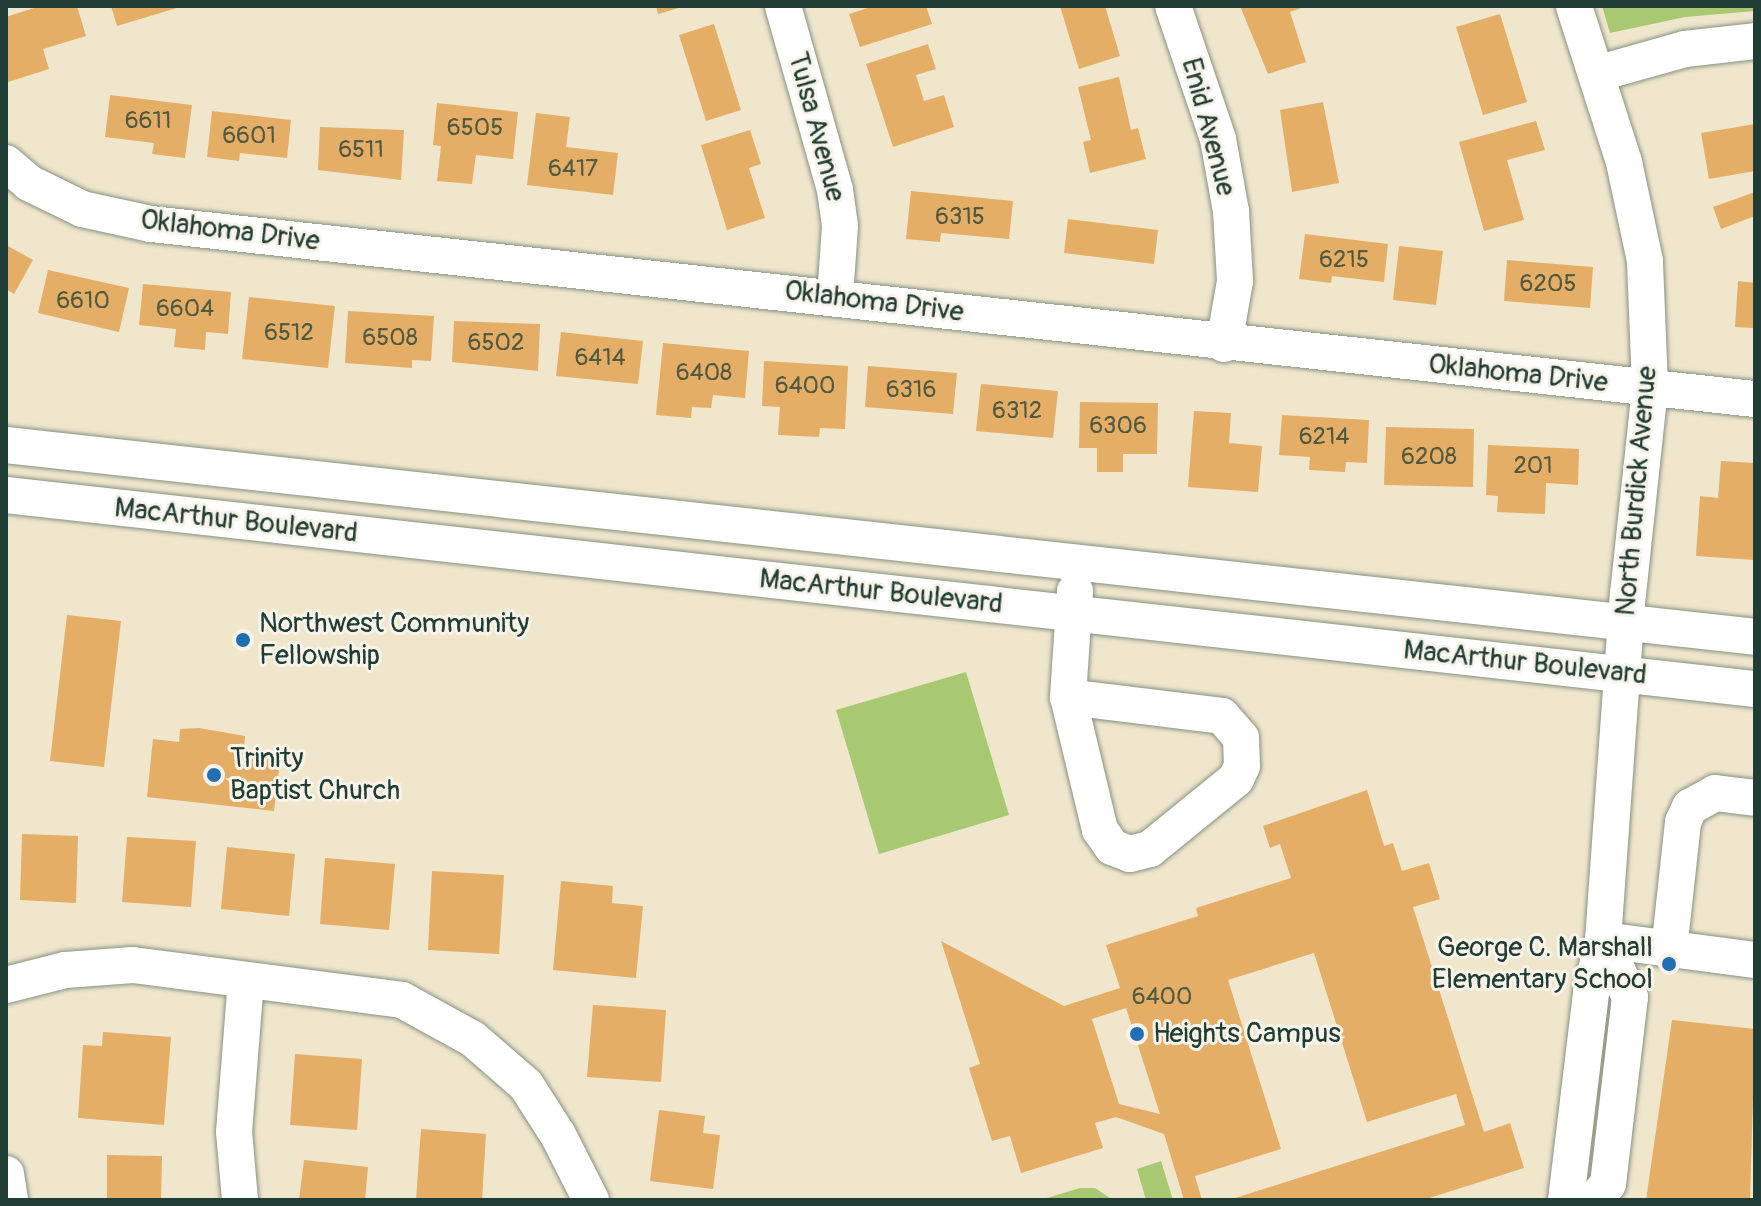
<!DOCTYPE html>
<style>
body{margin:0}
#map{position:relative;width:1761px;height:1206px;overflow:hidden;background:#efe6cc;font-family:Pangolin,sans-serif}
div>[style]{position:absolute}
.green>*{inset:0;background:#a8c972}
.building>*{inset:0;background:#e4ae67}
.roads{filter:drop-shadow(0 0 2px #879280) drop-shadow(0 0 2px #879280)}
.minor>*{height:36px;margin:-18px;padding:0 18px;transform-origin:18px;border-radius:18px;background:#fff}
.dots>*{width:22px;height:22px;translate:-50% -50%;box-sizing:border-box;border:4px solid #f7f3e8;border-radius:50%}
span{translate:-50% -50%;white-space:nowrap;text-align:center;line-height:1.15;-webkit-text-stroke:6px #f7f3e8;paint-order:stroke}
.number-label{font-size:24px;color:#505941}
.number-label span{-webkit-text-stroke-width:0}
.street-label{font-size:28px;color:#1f3d34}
.poi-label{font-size:28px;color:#1f3d34}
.left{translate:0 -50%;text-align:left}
.right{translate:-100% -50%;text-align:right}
.frame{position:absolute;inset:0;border:8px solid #1f3d34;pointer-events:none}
</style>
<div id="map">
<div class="green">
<div style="clip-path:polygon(1602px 6px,1755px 6px,1755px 11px,1685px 17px,1610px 33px)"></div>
<div style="clip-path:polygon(966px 672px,1009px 815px,879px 854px,836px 710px)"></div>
<div style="clip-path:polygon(1161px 1161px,1173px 1200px,1146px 1200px,1137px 1169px)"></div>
<div style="clip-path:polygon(1080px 1188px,1095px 1188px,1113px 1200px,1040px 1200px)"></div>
</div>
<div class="building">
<div style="clip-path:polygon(40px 6px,77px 6px,86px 36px,43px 49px,49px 69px,8px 82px,6px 17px)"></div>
<div style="clip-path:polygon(111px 6px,180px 6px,180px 7px,117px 26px)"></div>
<div style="clip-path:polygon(656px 6px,682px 6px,682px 7px,658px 14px)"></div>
<div style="clip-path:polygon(874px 6px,926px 6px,932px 24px,860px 47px,849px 14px)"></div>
<div style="clip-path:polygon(1060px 6px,1105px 6px,1120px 56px,1079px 69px)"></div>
<div style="clip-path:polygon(1240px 6px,1307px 6px,1290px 12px,1306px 62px,1268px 74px)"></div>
<div style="clip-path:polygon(1500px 14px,1527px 102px,1483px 115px,1456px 27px)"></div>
<div style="clip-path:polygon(714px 24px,741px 110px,706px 121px,679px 35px)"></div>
<div style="clip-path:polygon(928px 44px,936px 69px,916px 75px,924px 101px,944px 95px,954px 127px,893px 147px,866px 64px)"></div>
<div style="clip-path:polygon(1119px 77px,1131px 130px,1138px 128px,1146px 159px,1090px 173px,1083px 142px,1091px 140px,1078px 87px)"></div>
<div style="clip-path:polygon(110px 95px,192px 105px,185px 158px,152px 154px,154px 143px,105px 137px)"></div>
<div style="clip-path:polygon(1323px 102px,1339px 183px,1292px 192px,1280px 110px)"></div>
<div style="clip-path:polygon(437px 103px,518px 112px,513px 159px,476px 155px,472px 184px,437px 181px,441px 146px,433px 145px)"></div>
<div style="clip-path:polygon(212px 111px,291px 120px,287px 158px,240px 153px,239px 161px,207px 157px)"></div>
<div style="clip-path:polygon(536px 113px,570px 117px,566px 147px,618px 153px,613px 195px,527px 185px)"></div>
<div style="clip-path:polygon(1536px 121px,1545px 150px,1507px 160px,1524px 220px,1484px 231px,1459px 142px)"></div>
<div style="clip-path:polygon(1755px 124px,1755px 171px,1709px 179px,1701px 133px)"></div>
<div style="clip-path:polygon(320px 127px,404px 130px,401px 180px,318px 170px)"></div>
<div style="clip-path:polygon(750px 130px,761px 164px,749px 168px,765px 218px,727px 230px,701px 145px)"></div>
<div style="clip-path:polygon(911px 191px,1013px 201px,1009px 239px,941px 233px,940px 242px,906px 239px)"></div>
<div style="clip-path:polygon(1755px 192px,1755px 216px,1721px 229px,1713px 207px)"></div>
<div style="clip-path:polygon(1068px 219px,1158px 230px,1154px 264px,1064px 253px)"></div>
<div style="clip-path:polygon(1305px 234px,1388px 244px,1384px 282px,1332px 276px,1331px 283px,1299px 279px)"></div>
<div style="clip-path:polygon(6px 245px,33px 260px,14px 294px,6px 289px)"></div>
<div style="clip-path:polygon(1399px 246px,1443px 251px,1436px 305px,1393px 300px)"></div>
<div style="clip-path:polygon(1507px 260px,1593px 267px,1590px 308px,1504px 301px)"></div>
<div style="clip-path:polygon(48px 270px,129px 288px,119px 332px,38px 313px)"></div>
<div style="clip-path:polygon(1738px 281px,1755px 283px,1755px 328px,1735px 327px)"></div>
<div style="clip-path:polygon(143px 284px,231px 292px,228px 334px,206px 332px,205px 350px,174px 347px,176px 329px,139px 325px)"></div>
<div style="clip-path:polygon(249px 297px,335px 306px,328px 368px,242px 359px)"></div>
<div style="clip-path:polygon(348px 311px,434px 316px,431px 361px,412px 360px,412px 368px,345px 363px)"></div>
<div style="clip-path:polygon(454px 321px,540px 324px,538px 371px,452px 362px)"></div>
<div style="clip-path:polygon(561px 332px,643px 341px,638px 384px,556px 376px)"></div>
<div style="clip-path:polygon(663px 343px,749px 351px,745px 398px,713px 395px,711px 408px,692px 407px,691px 418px,656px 415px)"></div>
<div style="clip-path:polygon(764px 361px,848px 366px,845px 429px,820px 428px,819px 437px,778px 435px,780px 407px,762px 406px)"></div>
<div style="clip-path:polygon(868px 366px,957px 373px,953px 414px,865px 407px)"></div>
<div style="clip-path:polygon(981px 384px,1058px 391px,1053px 438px,976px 431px)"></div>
<div style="clip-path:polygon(1080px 402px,1158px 403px,1157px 454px,1123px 454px,1123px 472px,1097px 472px,1097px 448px,1079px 448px)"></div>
<div style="clip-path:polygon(1194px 411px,1231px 413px,1229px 443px,1262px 446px,1258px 492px,1188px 487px)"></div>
<div style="clip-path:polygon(1282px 415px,1369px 420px,1367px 463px,1346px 462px,1345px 472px,1309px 470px,1310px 457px,1279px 455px)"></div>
<div style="clip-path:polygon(1386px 427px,1474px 429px,1473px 487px,1384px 485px)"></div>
<div style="clip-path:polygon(1488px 445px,1579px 449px,1578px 485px,1546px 483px,1545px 514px,1497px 512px,1498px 496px,1486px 495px)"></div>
<div style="clip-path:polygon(1721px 461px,1755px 463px,1755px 560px,1696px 556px,1700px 496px,1718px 498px)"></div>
<div style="clip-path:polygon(67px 615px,121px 621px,104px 767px,50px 761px)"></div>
<div style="clip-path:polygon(199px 728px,245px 736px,244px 749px,281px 753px,274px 811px,147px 797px,153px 739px,179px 742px,180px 729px)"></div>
<div style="clip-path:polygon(evenodd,1367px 790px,1384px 846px,1393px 843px,1402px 871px,1429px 863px,1440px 899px,1413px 907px,1484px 1132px,1510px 1123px,1524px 1168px,1423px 1200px,1229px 1200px,1465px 1125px,1456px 1094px,1367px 1122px,1314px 953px,1228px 980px,1281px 1149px,1195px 1176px,1202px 1200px,1184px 1200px,1164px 1134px,1116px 1117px,1095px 1123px,1103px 1148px,1021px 1173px,1010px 1136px,992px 1141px,969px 1068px,980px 1064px,941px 941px,1064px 1006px,1120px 988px,1106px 945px,1198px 916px,1196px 908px,1291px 878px,1280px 844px,1270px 848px,1263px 826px,1367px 790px,1126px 1008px,1160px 1114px,1119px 1104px,1092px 1019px,1126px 1008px)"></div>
<div style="clip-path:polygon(22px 834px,78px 836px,76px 903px,20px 900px)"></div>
<div style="clip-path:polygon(127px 837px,196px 841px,191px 907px,122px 902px)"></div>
<div style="clip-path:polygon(227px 847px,295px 854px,289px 916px,221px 909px)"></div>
<div style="clip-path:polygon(325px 858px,395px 864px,389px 930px,320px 924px)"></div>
<div style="clip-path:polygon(432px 871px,504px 875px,499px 954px,428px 950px)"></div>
<div style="clip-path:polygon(561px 881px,613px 886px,612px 903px,643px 906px,636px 978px,553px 970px)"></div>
<div style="clip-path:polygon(593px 1005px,666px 1010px,661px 1082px,587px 1077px)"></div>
<div style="clip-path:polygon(1672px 1020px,1755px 1029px,1750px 1200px,1646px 1200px)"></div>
<div style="clip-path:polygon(103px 1032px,171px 1037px,164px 1125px,78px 1118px,83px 1045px,102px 1046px)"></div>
<div style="clip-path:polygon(295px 1054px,362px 1059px,357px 1130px,290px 1125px)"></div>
<div style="clip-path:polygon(659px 1110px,705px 1116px,703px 1133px,720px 1135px,713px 1189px,650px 1181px)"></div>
<div style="clip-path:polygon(421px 1129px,486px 1134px,482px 1200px,416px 1200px)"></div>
<div style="clip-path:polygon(107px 1155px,162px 1156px,161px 1200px,107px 1200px)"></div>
<div style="clip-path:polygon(304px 1160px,368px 1167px,365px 1200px,299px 1200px)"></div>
</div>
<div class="roads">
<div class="minor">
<div style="left:783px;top:6px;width:191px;rotate:74.2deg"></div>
<div style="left:835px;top:190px;width:36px;rotate:82deg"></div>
<div style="left:840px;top:226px;width:71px;rotate:94deg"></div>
<div style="left:1173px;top:6px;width:140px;rotate:71.3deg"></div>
<div style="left:1218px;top:139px;width:73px;rotate:79.8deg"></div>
<div style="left:1231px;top:211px;width:70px;rotate:86.7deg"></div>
<div style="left:1235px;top:281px;width:64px;rotate:99.9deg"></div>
<div style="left:1596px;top:74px;width:92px;rotate:-15.7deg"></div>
<div style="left:1685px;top:49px;width:70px;rotate:-6.5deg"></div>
<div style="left:6px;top:163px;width:30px;rotate:41deg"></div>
<div style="left:29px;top:183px;width:59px;rotate:26.1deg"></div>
<div style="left:82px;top:209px;width:71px;rotate:12.3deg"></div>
<div style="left:151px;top:224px;width:1614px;rotate:6.23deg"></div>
<div style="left:6px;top:445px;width:1760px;rotate:6.26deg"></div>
<div style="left:6px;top:495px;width:1760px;rotate:6.33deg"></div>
<div style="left:1068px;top:697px;width:155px;rotate:7deg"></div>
<div style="left:1222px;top:716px;width:29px;rotate:49deg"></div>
<div style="left:1241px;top:738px;width:28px;rotate:88deg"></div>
<div style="left:1242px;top:766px;width:14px;rotate:115deg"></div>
<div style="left:1236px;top:779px;width:111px;rotate:140.9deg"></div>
<div style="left:1150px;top:849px;width:21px;rotate:166deg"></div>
<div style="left:1130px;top:854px;width:19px;rotate:-159deg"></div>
<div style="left:1112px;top:847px;width:21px;rotate:-125deg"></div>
<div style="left:1100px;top:830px;width:137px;rotate:-103.5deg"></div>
<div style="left:1068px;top:697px;width:106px;rotate:-86.2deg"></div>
<div style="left:1603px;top:940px;width:153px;rotate:7.5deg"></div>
<div style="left:1669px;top:951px;width:130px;rotate:-83.8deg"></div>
<div style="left:1683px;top:822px;width:17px;rotate:-65deg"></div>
<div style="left:1690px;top:807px;width:29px;rotate:-29deg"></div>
<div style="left:1715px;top:793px;width:40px;rotate:7.1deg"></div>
<div style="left:6px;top:985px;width:61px;rotate:-14.3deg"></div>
<div style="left:65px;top:970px;width:68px;rotate:-4.2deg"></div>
<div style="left:133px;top:965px;width:271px;rotate:7.4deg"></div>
<div style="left:402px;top:1000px;width:81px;rotate:28.8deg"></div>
<div style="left:473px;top:1039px;width:70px;rotate:41deg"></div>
<div style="left:526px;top:1085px;width:59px;rotate:57.4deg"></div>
<div style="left:558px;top:1135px;width:73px;rotate:63.1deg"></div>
<div style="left:6px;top:1174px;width:26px;rotate:81deg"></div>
<div style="left:240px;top:1200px;width:68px;rotate:-95deg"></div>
<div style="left:234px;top:1132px;width:152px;rotate:-85.5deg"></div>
<div style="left:1566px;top:1200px;width:209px;rotate:-83.1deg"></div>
<div style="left:1591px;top:992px;width:53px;rotate:-77deg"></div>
<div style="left:1603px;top:940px;width:347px;rotate:-85.9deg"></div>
<div style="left:1628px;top:594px;width:208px;rotate:-83.9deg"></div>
<div style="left:1650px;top:387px;width:126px;rotate:-92.3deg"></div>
<div style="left:1645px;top:261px;width:101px;rotate:-102deg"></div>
<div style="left:1624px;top:162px;width:164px;rotate:-107.8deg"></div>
<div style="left:1594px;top:1200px;width:21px;rotate:-49deg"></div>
<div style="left:1608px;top:1184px;width:188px;rotate:-83.3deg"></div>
<div style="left:1630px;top:997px;width:63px;rotate:-115.3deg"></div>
</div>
</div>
<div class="dots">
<div style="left:243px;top:640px;background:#1f6fb2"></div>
<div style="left:214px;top:775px;background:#1f6fb2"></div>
<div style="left:1669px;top:964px;background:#1f6fb2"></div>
<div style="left:1137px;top:1034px;background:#1f6fb2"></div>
</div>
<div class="number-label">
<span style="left:148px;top:121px">6611</span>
<span style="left:475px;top:128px">6505</span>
<span style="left:249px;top:136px">6601</span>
<span style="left:361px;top:150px">6511</span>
<span style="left:573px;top:169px">6417</span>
<span style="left:960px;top:217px">6315</span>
<span style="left:1344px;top:260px">6215</span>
<span style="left:1548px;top:284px">6205</span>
<span style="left:83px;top:301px">6610</span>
<span style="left:185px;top:309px">6604</span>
<span style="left:289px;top:333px">6512</span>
<span style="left:390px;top:338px">6508</span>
<span style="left:496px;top:343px">6502</span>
<span style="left:600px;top:358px">6414</span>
<span style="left:704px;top:373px">6408</span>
<span style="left:805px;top:386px">6400</span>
<span style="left:911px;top:390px">6316</span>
<span style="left:1017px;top:411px">6312</span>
<span style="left:1118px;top:426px">6306</span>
<span style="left:1324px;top:437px">6214</span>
<span style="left:1429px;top:457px">6208</span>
<span style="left:1533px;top:466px">201</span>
<span style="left:1162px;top:997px">6400</span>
</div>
<div class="street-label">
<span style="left:816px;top:127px;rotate:75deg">Tulsa Avenue</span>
<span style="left:1208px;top:127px;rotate:75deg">Enid Avenue</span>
<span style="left:230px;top:231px;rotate:7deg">Oklahoma Drive</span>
<span style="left:874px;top:302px;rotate:7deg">Oklahoma Drive</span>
<span style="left:1518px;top:374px;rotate:6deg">Oklahoma Drive</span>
<span style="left:1637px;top:491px;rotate:-85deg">North Burdick Avenue</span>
<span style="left:236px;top:521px;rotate:6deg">MacArthur Boulevard</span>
<span style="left:881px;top:592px;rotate:6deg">MacArthur Boulevard</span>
<span style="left:1525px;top:663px;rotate:6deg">MacArthur Boulevard</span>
</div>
<div class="poi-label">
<span class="left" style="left:259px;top:640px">Northwest Community<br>Fellowship</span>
<span class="left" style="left:230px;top:775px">Trinity<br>Baptist Church</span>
<span class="right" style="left:1653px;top:964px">George C. Marshall<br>Elementary School</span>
<span class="left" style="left:1153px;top:1034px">Heights Campus</span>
</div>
<div class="frame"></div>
</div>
